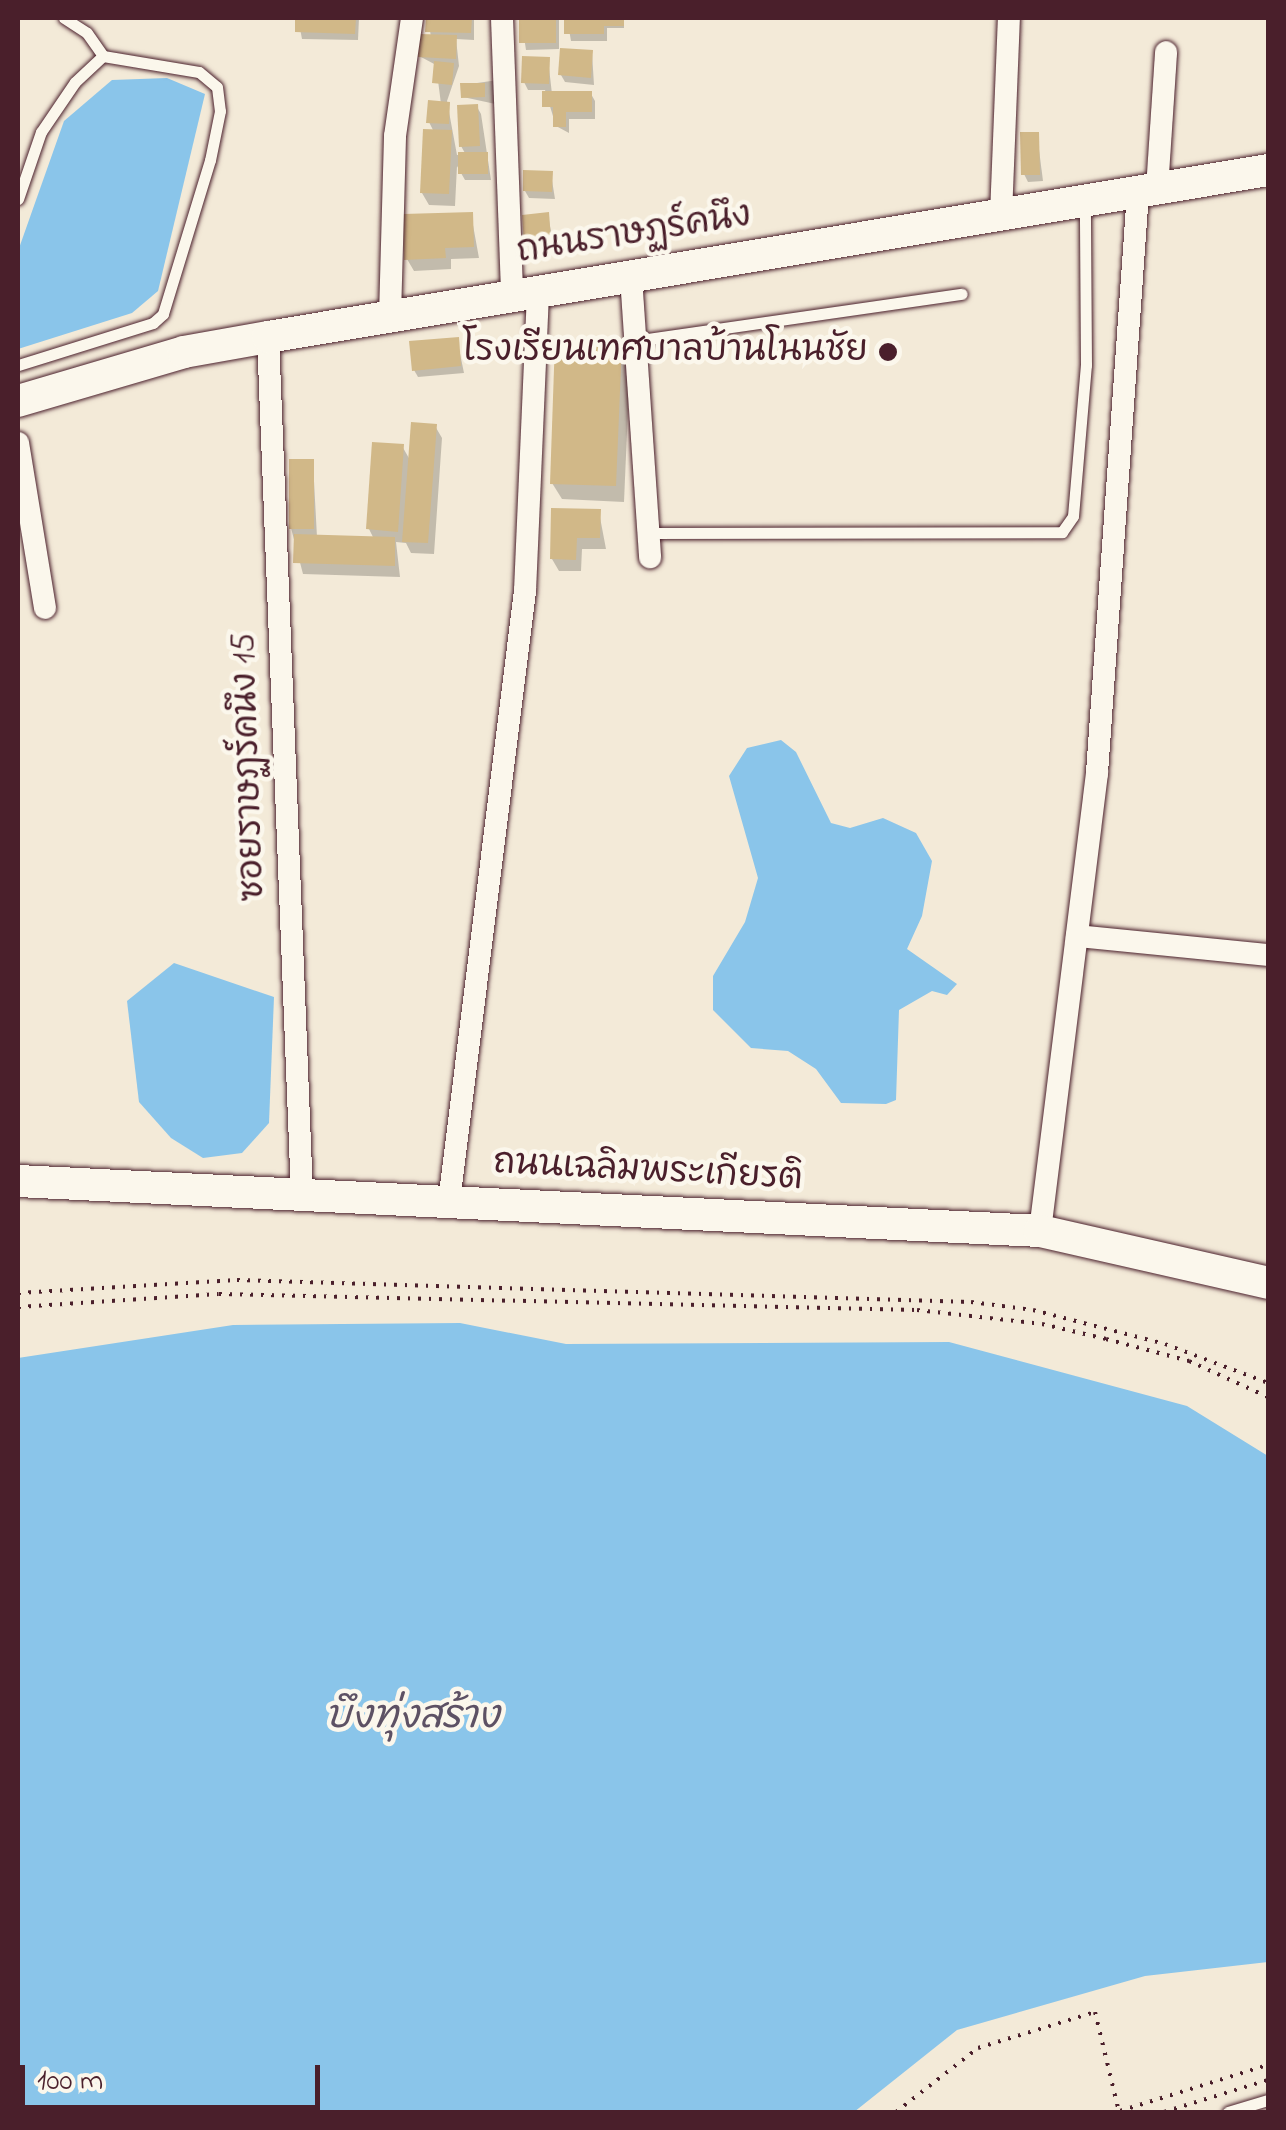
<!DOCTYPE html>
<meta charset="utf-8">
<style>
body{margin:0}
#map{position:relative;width:1286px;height:2130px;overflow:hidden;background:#f3ead8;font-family:"Indie Flower","Playpen Sans Thai",sans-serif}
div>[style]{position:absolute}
.water>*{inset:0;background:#8ac5ea}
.shadow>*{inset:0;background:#0003}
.building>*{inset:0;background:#d1b888}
.path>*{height:4px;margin-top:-2px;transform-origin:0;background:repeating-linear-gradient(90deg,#4a1f2b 0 2.5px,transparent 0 10.5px)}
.roads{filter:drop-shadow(0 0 2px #4a1f2b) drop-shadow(0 0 2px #4a1f2b)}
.lane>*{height:11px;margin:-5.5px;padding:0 5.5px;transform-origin:5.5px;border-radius:5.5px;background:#fbf7ec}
.street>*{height:22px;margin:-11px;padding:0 11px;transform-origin:11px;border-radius:11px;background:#fbf7ec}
.secondary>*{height:32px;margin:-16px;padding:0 16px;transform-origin:16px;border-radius:16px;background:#fbf7ec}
.dots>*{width:28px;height:28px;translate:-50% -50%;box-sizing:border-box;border:5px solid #fbf7ec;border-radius:50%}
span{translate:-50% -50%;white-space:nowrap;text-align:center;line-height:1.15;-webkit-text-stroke:9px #fbf7ec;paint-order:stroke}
.street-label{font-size:35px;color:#4a1f2b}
.poi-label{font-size:35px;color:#4a1f2b}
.right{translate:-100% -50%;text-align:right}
.water-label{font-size:38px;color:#5d5164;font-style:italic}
.frame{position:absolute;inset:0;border:20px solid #4a1f2b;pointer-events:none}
.scale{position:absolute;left:20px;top:2065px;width:300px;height:45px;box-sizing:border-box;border:5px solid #4a1f2b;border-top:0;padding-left:12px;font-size:30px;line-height:35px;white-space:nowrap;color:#4a1f2b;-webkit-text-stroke:8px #fbf7ec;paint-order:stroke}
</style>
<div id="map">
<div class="water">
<div style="clip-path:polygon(167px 78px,205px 94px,158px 291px,132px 313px,18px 349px,18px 251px,64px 121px,112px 80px)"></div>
<div style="clip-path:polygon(781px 740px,796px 752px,831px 823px,850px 828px,883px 818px,916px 833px,932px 861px,922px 916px,907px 949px,957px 984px,947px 995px,932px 991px,899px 1010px,896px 1100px,886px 1104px,841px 1103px,816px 1069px,788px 1051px,751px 1048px,713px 1010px,713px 976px,745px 922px,758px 878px,729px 776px,747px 748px)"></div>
<div style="clip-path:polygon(174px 963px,274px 997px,269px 1123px,242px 1153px,203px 1158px,171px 1138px,139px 1102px,127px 1001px)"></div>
<div style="clip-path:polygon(460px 1323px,566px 1344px,949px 1342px,1187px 1406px,1268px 1456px,1268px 1962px,1145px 1976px,957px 2030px,854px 2112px,18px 2112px,18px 1358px,233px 1325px)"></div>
</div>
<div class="shadow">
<div style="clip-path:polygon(298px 18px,359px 18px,358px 40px,302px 39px)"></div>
<div style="clip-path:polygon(428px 18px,474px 18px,474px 40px,456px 39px,459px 66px,447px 101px,457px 155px,466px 155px,461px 146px,477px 107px,481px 114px,491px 180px,465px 180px,457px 166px,455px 206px,429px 205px,422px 193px,434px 132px,429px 122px,441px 104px,436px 65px,421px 57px,431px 37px)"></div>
<div style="clip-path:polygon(521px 18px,559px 18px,559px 49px,526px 50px)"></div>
<div style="clip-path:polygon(567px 18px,624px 18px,624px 28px,607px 28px,607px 41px,571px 41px)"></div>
<div style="clip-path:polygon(592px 53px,594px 85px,565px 82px,561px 75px)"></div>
<div style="clip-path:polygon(548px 59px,552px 94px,591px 94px,595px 101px,595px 119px,569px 119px,569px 133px,556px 126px,545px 90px,528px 90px,524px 82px)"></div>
<div style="clip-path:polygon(498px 80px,500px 105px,463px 97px,463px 85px)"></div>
<div style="clip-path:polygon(1037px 134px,1043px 181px,1028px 182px,1024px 174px)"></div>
<div style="clip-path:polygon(551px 174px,555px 199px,529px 198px,525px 191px)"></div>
<div style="clip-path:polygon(471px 214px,479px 258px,451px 259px,451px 269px,414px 271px,407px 259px)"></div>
<div style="clip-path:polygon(548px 215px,554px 248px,531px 250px,526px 243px)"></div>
<div style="clip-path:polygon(457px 339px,464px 373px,418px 377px,414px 370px)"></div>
<div style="clip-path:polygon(620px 346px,630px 362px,624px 502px,562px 499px,552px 483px)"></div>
<div style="clip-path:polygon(435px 426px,442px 438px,434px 554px,411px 553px,406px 543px,396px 542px,400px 577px,303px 574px,291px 528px,313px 462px,317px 537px,374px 539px,369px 529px,402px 446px,410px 460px)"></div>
<div style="clip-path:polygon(599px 512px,606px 549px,582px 549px,581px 571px,559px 571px,552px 559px)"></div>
</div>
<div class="building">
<div style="clip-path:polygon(295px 18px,356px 18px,355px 34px,295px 32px)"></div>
<div style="clip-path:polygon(426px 18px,472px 18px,471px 33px,425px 32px)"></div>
<div style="clip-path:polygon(519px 18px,556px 18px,556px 43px,519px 43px)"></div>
<div style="clip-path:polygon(564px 18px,624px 18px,624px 26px,604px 26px,604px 34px,564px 34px)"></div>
<div style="clip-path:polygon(419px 34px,457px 35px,456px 59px,418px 57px)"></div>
<div style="clip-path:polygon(560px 48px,593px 50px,591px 78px,558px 75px)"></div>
<div style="clip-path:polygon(522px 56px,550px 57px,549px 84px,521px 83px)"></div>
<div style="clip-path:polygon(434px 61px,454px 63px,452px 85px,432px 83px)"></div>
<div style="clip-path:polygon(460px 83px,485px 83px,485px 97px,461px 98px)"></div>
<div style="clip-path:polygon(542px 91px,592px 91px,592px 112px,566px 112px,566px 127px,553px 127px,553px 107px,542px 107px)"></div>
<div style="clip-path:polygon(428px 100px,450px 102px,449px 124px,426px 123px)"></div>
<div style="clip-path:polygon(478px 104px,480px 146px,459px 147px,457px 105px)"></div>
<div style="clip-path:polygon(423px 129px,452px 130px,449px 194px,420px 193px)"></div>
<div style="clip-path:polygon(1020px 132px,1039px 132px,1040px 175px,1021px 175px)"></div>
<div style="clip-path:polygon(458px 152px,488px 152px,488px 174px,458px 174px)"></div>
<div style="clip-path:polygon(523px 170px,553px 171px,552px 192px,523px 191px)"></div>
<div style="clip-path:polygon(473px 212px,474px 247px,445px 248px,446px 258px,404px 260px,403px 214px)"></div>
<div style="clip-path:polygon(549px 212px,551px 241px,524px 244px,522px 215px)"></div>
<div style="clip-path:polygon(459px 337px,461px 366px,412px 371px,409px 341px)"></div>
<div style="clip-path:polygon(555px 340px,622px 343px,616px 486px,550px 484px)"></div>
<div style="clip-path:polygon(411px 422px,437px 424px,428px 543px,402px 542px)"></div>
<div style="clip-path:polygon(372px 442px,404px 444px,398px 532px,366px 529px)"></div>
<div style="clip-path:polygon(289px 459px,314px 459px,314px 529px,289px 529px)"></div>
<div style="clip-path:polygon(551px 508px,601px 509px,600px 538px,577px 538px,576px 560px,550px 559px)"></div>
<div style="clip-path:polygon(294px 534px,395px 537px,395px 566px,293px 563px)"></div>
</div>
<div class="path">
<div style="left:18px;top:1293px;width:219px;rotate:-3.4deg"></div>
<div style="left:237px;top:1280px;width:734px;rotate:1.72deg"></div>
<div style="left:971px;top:1302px;width:63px;rotate:7.4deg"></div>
<div style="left:1033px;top:1310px;width:136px;rotate:14.4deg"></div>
<div style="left:1165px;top:1344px;width:110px;rotate:20.7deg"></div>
<div style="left:18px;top:1307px;width:201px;rotate:-3.7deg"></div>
<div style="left:219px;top:1294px;width:698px;rotate:1.31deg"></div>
<div style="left:917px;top:1310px;width:126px;rotate:6.4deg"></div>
<div style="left:1042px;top:1324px;width:66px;rotate:13.2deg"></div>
<div style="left:1106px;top:1339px;width:86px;rotate:14.8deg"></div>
<div style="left:1189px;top:1361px;width:87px;rotate:24.5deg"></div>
<div style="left:1120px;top:2111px;width:155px;rotate:-17.3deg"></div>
<div style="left:896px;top:2112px;width:104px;rotate:-38deg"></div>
<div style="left:978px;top:2048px;width:122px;rotate:-17.1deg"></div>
<div style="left:1095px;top:2012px;width:103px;rotate:76.5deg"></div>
<div style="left:1164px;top:2112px;width:109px;rotate:-17.1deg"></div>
</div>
<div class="roads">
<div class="lane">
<div style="left:64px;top:18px;width:27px;rotate:33deg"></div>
<div style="left:87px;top:33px;width:28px;rotate:55deg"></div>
<div style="left:18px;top:199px;width:71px;rotate:-71.1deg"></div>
<div style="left:41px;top:132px;width:60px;rotate:-55.8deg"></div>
<div style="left:75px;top:82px;width:38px;rotate:-43deg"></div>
<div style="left:103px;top:56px;width:97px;rotate:9.5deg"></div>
<div style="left:199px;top:72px;width:23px;rotate:40deg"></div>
<div style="left:217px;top:87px;width:24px;rotate:83deg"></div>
<div style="left:220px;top:111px;width:50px;rotate:101.5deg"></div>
<div style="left:210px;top:160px;width:161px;rotate:107deg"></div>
<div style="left:163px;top:314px;width:13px;rotate:138deg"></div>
<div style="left:153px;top:323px;width:141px;rotate:162.7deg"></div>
<div style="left:634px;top:341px;width:331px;rotate:-8.2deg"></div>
<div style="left:647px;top:533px;width:415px;rotate:-0.1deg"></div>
<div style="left:1062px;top:532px;width:19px;rotate:-55deg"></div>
<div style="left:1073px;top:516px;width:152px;rotate:-85.1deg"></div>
<div style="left:1086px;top:365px;width:160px;rotate:-90.4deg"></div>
<div style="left:1228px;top:2112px;width:42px;rotate:-16.7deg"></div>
</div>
<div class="street">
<div style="left:502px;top:18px;width:278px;rotate:87.9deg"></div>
<div style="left:1157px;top:189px;width:137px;rotate:-86.2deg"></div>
<div style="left:1001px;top:215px;width:197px;rotate:-87.7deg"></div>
<div style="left:631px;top:277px;width:281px;rotate:86.1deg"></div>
<div style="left:390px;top:316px;width:180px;rotate:-88.4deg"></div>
<div style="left:395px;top:136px;width:119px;rotate:-81.8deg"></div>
<div style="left:268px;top:337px;width:859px;rotate:87.73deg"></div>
<div style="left:18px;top:443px;width:167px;rotate:80.7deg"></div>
<div style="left:1077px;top:936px;width:192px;rotate:5.7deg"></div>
<div style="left:449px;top:1202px;width:616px;rotate:-82.91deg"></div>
<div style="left:525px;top:591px;width:299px;rotate:-87.5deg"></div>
<div style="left:1040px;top:1231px;width:462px;rotate:-82.9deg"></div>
<div style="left:1097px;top:773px;width:582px;rotate:-85.96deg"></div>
</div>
<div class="secondary">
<div style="left:18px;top:401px;width:173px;rotate:-16.4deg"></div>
<div style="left:184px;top:352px;width:85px;rotate:-10.1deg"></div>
<div style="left:268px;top:337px;width:1014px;rotate:-9.48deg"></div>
<div style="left:18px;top:1181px;width:1023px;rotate:2.8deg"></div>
<div style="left:1040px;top:1231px;width:234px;rotate:12.8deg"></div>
</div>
</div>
<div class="dots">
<div style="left:888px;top:352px;background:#4a1f2b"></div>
</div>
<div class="street-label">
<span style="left:634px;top:235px;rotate:-9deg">ถนนราษฏร์คนึง</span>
<span style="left:250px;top:767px;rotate:-92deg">ซอยราษฏร์คนึง 15</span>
<span style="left:648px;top:1172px;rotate:3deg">ถนนเฉลิมพระเกียรติ</span>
</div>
<div class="poi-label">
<span class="right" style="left:868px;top:352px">โรงเรียนเทศบาลบ้านโนนชัย</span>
</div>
<div class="water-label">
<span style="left:412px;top:1719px">บึงทุ่งสร้าง</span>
</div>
<div class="frame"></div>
<div class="scale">100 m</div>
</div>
